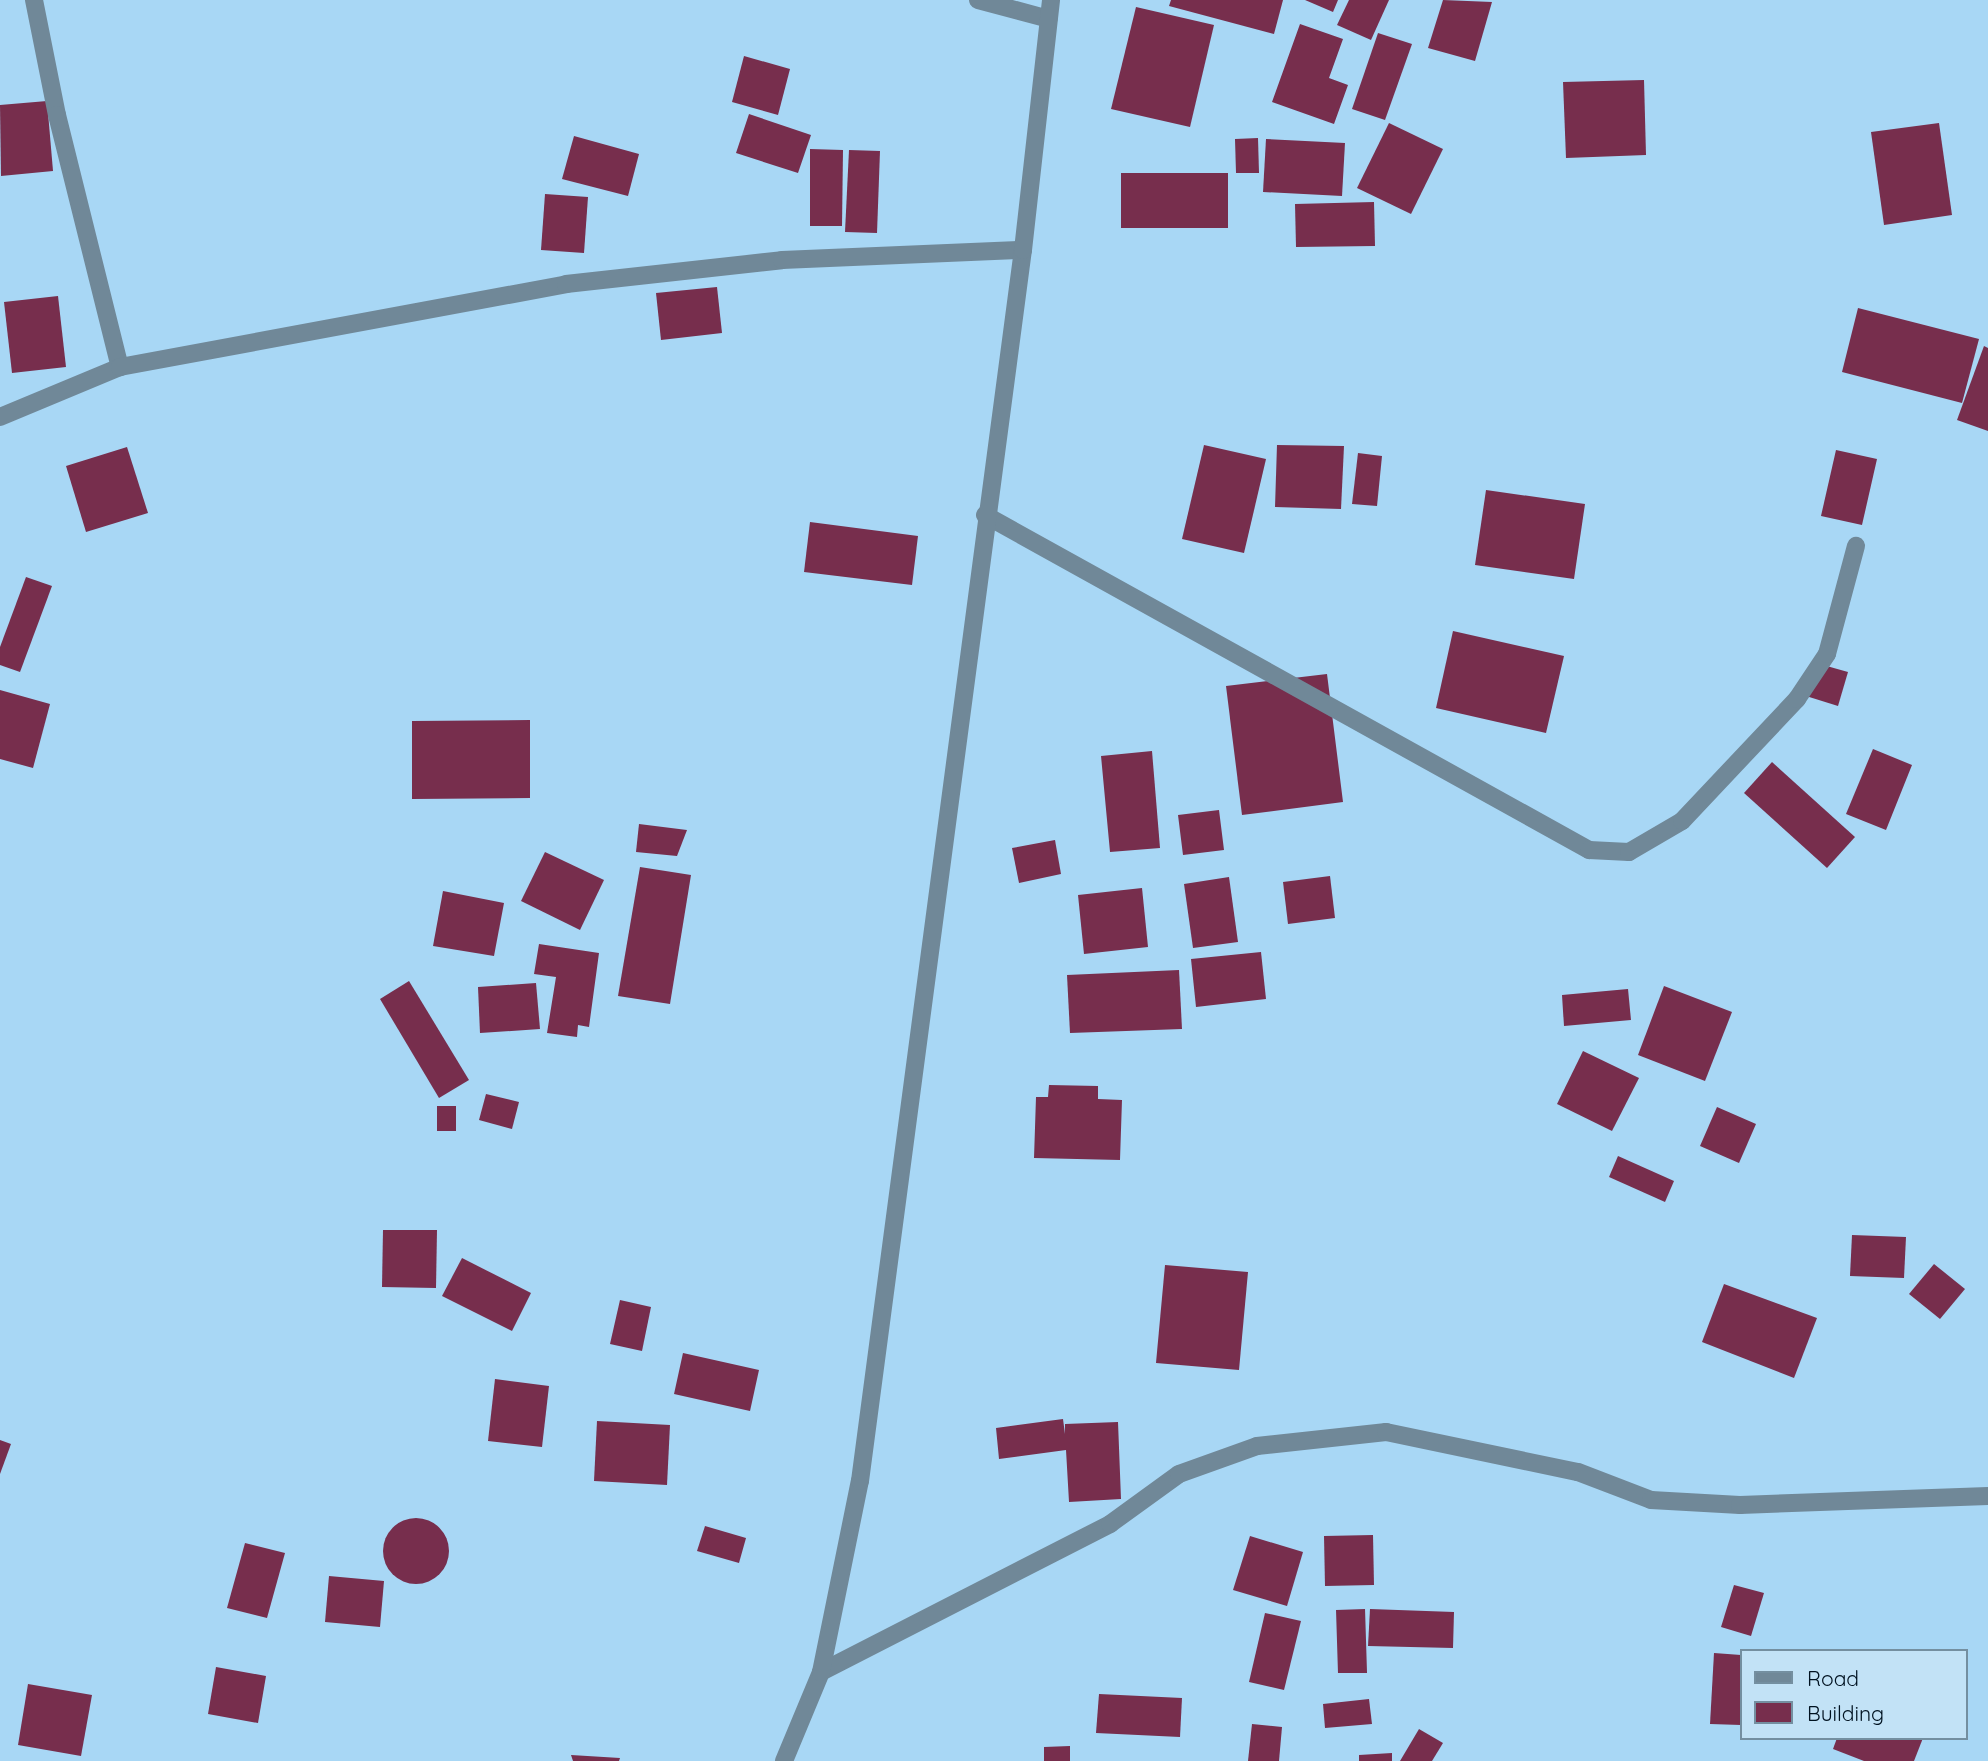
<!DOCTYPE html>
<style>
body{margin:0}
#map{position:relative;width:1988px;height:1761px;overflow:hidden;background:#a8d7f5;font-family:Quicksand,sans-serif}
div>[style]{position:absolute}
.building>*{inset:0;background:#772e4d}
.round{border-radius:50%}
.street>*{height:18px;margin:-9px;padding:0 9px;transform-origin:9px;border-radius:9px;background:#708898}
span{translate:-50% -50%;white-space:nowrap;text-align:center;line-height:1.15;-webkit-text-stroke:7px #c2e2f6;paint-order:stroke}
.legend{position:absolute;left:1740px;top:1649px;width:228px;height:91px;box-sizing:border-box;background:#c2e2f6;border:2px solid #748fa0;margin:0;padding:9px 12px;list-style:none;font-size:21px;color:#001220}
.legend li{display:flex;align-items:center;gap:14px;height:35px}
.legend b{width:35px;border:2px solid #748fa0}
</style>
<div id="map">
<div class="building">
<div style="clip-path:polygon(1171px 0,1283px 0,1274px 34px,1169px 6px)"></div>
<div style="clip-path:polygon(1305px 0,1338px 0,1333px 12px)"></div>
<div style="clip-path:polygon(1349px 0,1389px 0,1371px 40px,1337px 25px)"></div>
<div style="clip-path:polygon(1443px 0,1492px 2px,1475px 61px,1428px 48px)"></div>
<div style="clip-path:polygon(1136px 7px,1214px 25px,1190px 127px,1111px 109px)"></div>
<div style="clip-path:polygon(1300px 24px,1343px 39px,1329px 78px,1348px 85px,1334px 124px,1272px 102px)"></div>
<div style="clip-path:polygon(1378px 33px,1412px 44px,1385px 120px,1352px 109px)"></div>
<div style="clip-path:polygon(744px 56px,790px 69px,778px 115px,732px 102px)"></div>
<div style="clip-path:polygon(1644px 80px,1646px 155px,1566px 158px,1563px 82px)"></div>
<div style="clip-path:polygon(47px 101px,53px 171px,1px 176px,0 105px)"></div>
<div style="clip-path:polygon(749px 114px,811px 135px,798px 173px,736px 153px)"></div>
<div style="clip-path:polygon(1389px 123px,1443px 149px,1411px 214px,1357px 188px)"></div>
<div style="clip-path:polygon(1939px 123px,1952px 215px,1884px 225px,1871px 132px)"></div>
<div style="clip-path:polygon(574px 136px,639px 154px,628px 196px,562px 179px)"></div>
<div style="clip-path:polygon(1258px 138px,1259px 173px,1236px 173px,1235px 139px)"></div>
<div style="clip-path:polygon(1266px 139px,1345px 143px,1342px 196px,1263px 192px)"></div>
<div style="clip-path:polygon(810px 149px,843px 150px,842px 226px,810px 226px)"></div>
<div style="clip-path:polygon(849px 150px,880px 151px,877px 233px,845px 232px)"></div>
<div style="clip-path:polygon(1121px 173px,1228px 173px,1228px 228px,1121px 228px)"></div>
<div style="clip-path:polygon(545px 194px,588px 197px,584px 253px,541px 250px)"></div>
<div style="clip-path:polygon(1374px 202px,1375px 246px,1296px 247px,1295px 204px)"></div>
<div style="clip-path:polygon(717px 287px,722px 333px,661px 340px,656px 293px)"></div>
<div style="clip-path:polygon(58px 296px,66px 367px,12px 373px,4px 302px)"></div>
<div style="clip-path:polygon(1858px 308px,1979px 339px,1962px 403px,1842px 372px)"></div>
<div style="clip-path:polygon(1984px 346px,1988px 348px,1988px 431px,1957px 420px)"></div>
<div style="clip-path:polygon(1204px 445px,1266px 459px,1244px 553px,1182px 539px)"></div>
<div style="clip-path:polygon(1277px 445px,1344px 446px,1341px 509px,1275px 507px)"></div>
<div style="clip-path:polygon(127px 447px,148px 513px,86px 532px,66px 466px)"></div>
<div style="clip-path:polygon(1836px 450px,1877px 459px,1862px 525px,1821px 516px)"></div>
<div style="clip-path:polygon(1358px 453px,1382px 456px,1377px 506px,1352px 504px)"></div>
<div style="clip-path:polygon(1486px 490px,1585px 504px,1574px 579px,1475px 565px)"></div>
<div style="clip-path:polygon(810px 522px,918px 536px,912px 585px,804px 572px)"></div>
<div style="clip-path:polygon(26px 577px,52px 586px,20px 672px,0 665px,0 647px)"></div>
<div style="clip-path:polygon(1453px 631px,1564px 656px,1546px 733px,1436px 708px)"></div>
<div style="clip-path:polygon(1816px 663px,1848px 672px,1838px 706px,1806px 696px)"></div>
<div style="clip-path:polygon(1327px 674px,1343px 802px,1242px 815px,1226px 686px)"></div>
<div style="clip-path:polygon(0 690px,50px 704px,33px 768px,0 759px)"></div>
<div style="clip-path:polygon(530px 720px,530px 798px,412px 799px,412px 721px)"></div>
<div style="clip-path:polygon(1873px 749px,1912px 765px,1886px 830px,1846px 814px)"></div>
<div style="clip-path:polygon(1152px 751px,1160px 848px,1110px 852px,1101px 756px)"></div>
<div style="clip-path:polygon(1772px 762px,1855px 837px,1827px 868px,1744px 793px)"></div>
<div style="clip-path:polygon(1219px 810px,1224px 850px,1183px 855px,1178px 815px)"></div>
<div style="clip-path:polygon(639px 824px,687px 830px,677px 856px,636px 852px)"></div>
<div style="clip-path:polygon(1055px 840px,1061px 874px,1019px 883px,1012px 848px)"></div>
<div style="clip-path:polygon(545px 852px,604px 880px,580px 930px,521px 901px)"></div>
<div style="clip-path:polygon(640px 867px,691px 875px,670px 1004px,618px 996px)"></div>
<div style="clip-path:polygon(1330px 876px,1335px 918px,1288px 924px,1283px 882px)"></div>
<div style="clip-path:polygon(1229px 877px,1238px 942px,1193px 948px,1184px 884px)"></div>
<div style="clip-path:polygon(1142px 888px,1148px 947px,1084px 954px,1078px 895px)"></div>
<div style="clip-path:polygon(443px 891px,504px 903px,494px 956px,433px 946px)"></div>
<div style="clip-path:polygon(539px 944px,599px 953px,589px 1027px,578px 1025px,577px 1037px,547px 1033px,556px 977px,534px 974px)"></div>
<div style="clip-path:polygon(1261px 952px,1266px 999px,1196px 1007px,1191px 959px)"></div>
<div style="clip-path:polygon(1179px 970px,1182px 1029px,1070px 1033px,1067px 975px)"></div>
<div style="clip-path:polygon(409px 981px,469px 1080px,439px 1098px,380px 999px)"></div>
<div style="clip-path:polygon(536px 983px,540px 1029px,480px 1033px,478px 987px)"></div>
<div style="clip-path:polygon(1664px 986px,1732px 1012px,1705px 1081px,1638px 1055px)"></div>
<div style="clip-path:polygon(1628px 989px,1631px 1020px,1564px 1026px,1562px 995px)"></div>
<div style="clip-path:polygon(1583px 1051px,1639px 1078px,1612px 1131px,1557px 1104px)"></div>
<div style="clip-path:polygon(1049px 1085px,1098px 1086px,1098px 1099px,1122px 1100px,1120px 1160px,1034px 1158px,1036px 1097px,1048px 1097px)"></div>
<div style="clip-path:polygon(486px 1094px,519px 1102px,512px 1129px,479px 1120px)"></div>
<div style="clip-path:polygon(437px 1106px,456px 1106px,456px 1131px,437px 1131px)"></div>
<div style="clip-path:polygon(1717px 1107px,1756px 1124px,1739px 1163px,1700px 1146px)"></div>
<div style="clip-path:polygon(1618px 1156px,1674px 1181px,1665px 1202px,1609px 1177px)"></div>
<div style="clip-path:polygon(383px 1230px,437px 1230px,436px 1288px,382px 1287px)"></div>
<div style="clip-path:polygon(1852px 1235px,1906px 1237px,1904px 1278px,1850px 1276px)"></div>
<div style="clip-path:polygon(462px 1258px,531px 1293px,512px 1331px,442px 1296px)"></div>
<div style="clip-path:polygon(1934px 1264px,1965px 1289px,1940px 1319px,1909px 1294px)"></div>
<div style="clip-path:polygon(1165px 1265px,1248px 1272px,1239px 1370px,1156px 1363px)"></div>
<div style="clip-path:polygon(1724px 1284px,1817px 1318px,1794px 1378px,1702px 1342px)"></div>
<div style="clip-path:polygon(620px 1300px,651px 1307px,642px 1351px,610px 1344px)"></div>
<div style="clip-path:polygon(683px 1353px,759px 1370px,750px 1411px,674px 1394px)"></div>
<div style="clip-path:polygon(495px 1379px,549px 1386px,542px 1447px,488px 1441px)"></div>
<div style="clip-path:polygon(1063px 1419px,1065px 1434px,1065px 1424px,1118px 1422px,1121px 1499px,1069px 1502px,1066px 1450px,999px 1459px,996px 1428px)"></div>
<div style="clip-path:polygon(597px 1421px,670px 1425px,667px 1485px,594px 1481px)"></div>
<div style="clip-path:polygon(0 1440px,11px 1444px,0 1474px)"></div>
<div class="round" style="left:383px;top:1518px;width:66px;height:66px"></div>
<div style="clip-path:polygon(705px 1526px,746px 1538px,739px 1563px,697px 1551px)"></div>
<div style="clip-path:polygon(1373px 1535px,1374px 1585px,1325px 1586px,1324px 1536px)"></div>
<div style="clip-path:polygon(1250px 1536px,1303px 1552px,1287px 1606px,1233px 1590px)"></div>
<div style="clip-path:polygon(245px 1543px,285px 1553px,267px 1618px,227px 1608px)"></div>
<div style="clip-path:polygon(329px 1576px,384px 1581px,380px 1627px,325px 1622px)"></div>
<div style="clip-path:polygon(1734px 1585px,1764px 1593px,1751px 1636px,1721px 1627px)"></div>
<div style="clip-path:polygon(1365px 1609px,1367px 1673px,1338px 1673px,1336px 1610px)"></div>
<div style="clip-path:polygon(1370px 1609px,1454px 1612px,1453px 1648px,1368px 1646px)"></div>
<div style="clip-path:polygon(1265px 1613px,1301px 1621px,1284px 1690px,1249px 1682px)"></div>
<div style="clip-path:polygon(1714px 1653px,1741px 1655px,1741px 1725px,1710px 1724px)"></div>
<div style="clip-path:polygon(216px 1667px,266px 1676px,258px 1723px,208px 1714px)"></div>
<div style="clip-path:polygon(28px 1684px,92px 1695px,81px 1756px,18px 1745px)"></div>
<div style="clip-path:polygon(1099px 1694px,1182px 1698px,1180px 1737px,1096px 1733px)"></div>
<div style="clip-path:polygon(1369px 1699px,1372px 1724px,1325px 1728px,1323px 1704px)"></div>
<div style="clip-path:polygon(1252px 1724px,1282px 1727px,1279px 1761px,1248px 1761px)"></div>
<div style="clip-path:polygon(1419px 1729px,1443px 1743px,1432px 1761px,1400px 1761px)"></div>
<div style="clip-path:polygon(1837px 1738px,1923px 1738px,1914px 1761px,1864px 1761px,1833px 1749px)"></div>
<div style="clip-path:polygon(1070px 1746px,1070px 1761px,1044px 1761px,1044px 1747px)"></div>
<div style="clip-path:polygon(1392px 1753px,1392px 1761px,1359px 1761px,1359px 1755px)"></div>
<div style="clip-path:polygon(571px 1755px,620px 1758px,619px 1761px,573px 1761px)"></div>
</div>
<div class="street">
<div style="left:34px;top:0;width:117px;rotate:78.7deg"></div>
<div style="left:57px;top:115px;width:260px;rotate:76deg"></div>
<div style="left:978px;top:0;width:73px;rotate:15deg"></div>
<div style="left:0;top:417px;width:130px;rotate:-22.6deg"></div>
<div style="left:120px;top:367px;width:454px;rotate:-10.5deg"></div>
<div style="left:566px;top:284px;width:217px;rotate:-6.3deg"></div>
<div style="left:782px;top:260px;width:241px;rotate:-2.4deg"></div>
<div style="left:985px;top:515px;width:691px;rotate:29.01deg"></div>
<div style="left:1589px;top:850px;width:40px;rotate:2.9deg"></div>
<div style="left:1629px;top:852px;width:61px;rotate:-30.3deg"></div>
<div style="left:1682px;top:821px;width:168px;rotate:-46.7deg"></div>
<div style="left:1797px;top:699px;width:54px;rotate:-56.3deg"></div>
<div style="left:1827px;top:654px;width:112px;rotate:-75deg"></div>
<div style="left:821px;top:1672px;width:325px;rotate:-27.1deg"></div>
<div style="left:1110px;top:1524px;width:85px;rotate:-35.9deg"></div>
<div style="left:1179px;top:1474px;width:83px;rotate:-19.7deg"></div>
<div style="left:1257px;top:1446px;width:130px;rotate:-6.2deg"></div>
<div style="left:1386px;top:1432px;width:196px;rotate:11.8deg"></div>
<div style="left:1578px;top:1472px;width:78px;rotate:21deg"></div>
<div style="left:1651px;top:1500px;width:89px;rotate:3.2deg"></div>
<div style="left:1740px;top:1505px;width:248px;rotate:-2.1deg"></div>
<div style="left:784px;top:1761px;width:96px;rotate:-67.4deg"></div>
<div style="left:821px;top:1672px;width:195px;rotate:-78.5deg"></div>
<div style="left:860px;top:1481px;width:1242px;rotate:-82.46deg"></div>
<div style="left:1023px;top:250px;width:252px;rotate:-83.6deg"></div>
</div>
<ul class="legend">
<li><b style="height:9px;background:#708898"></b>Road</li>
<li><b style="height:19px;background:#772e4d"></b>Building</li>
</ul>
</div>
